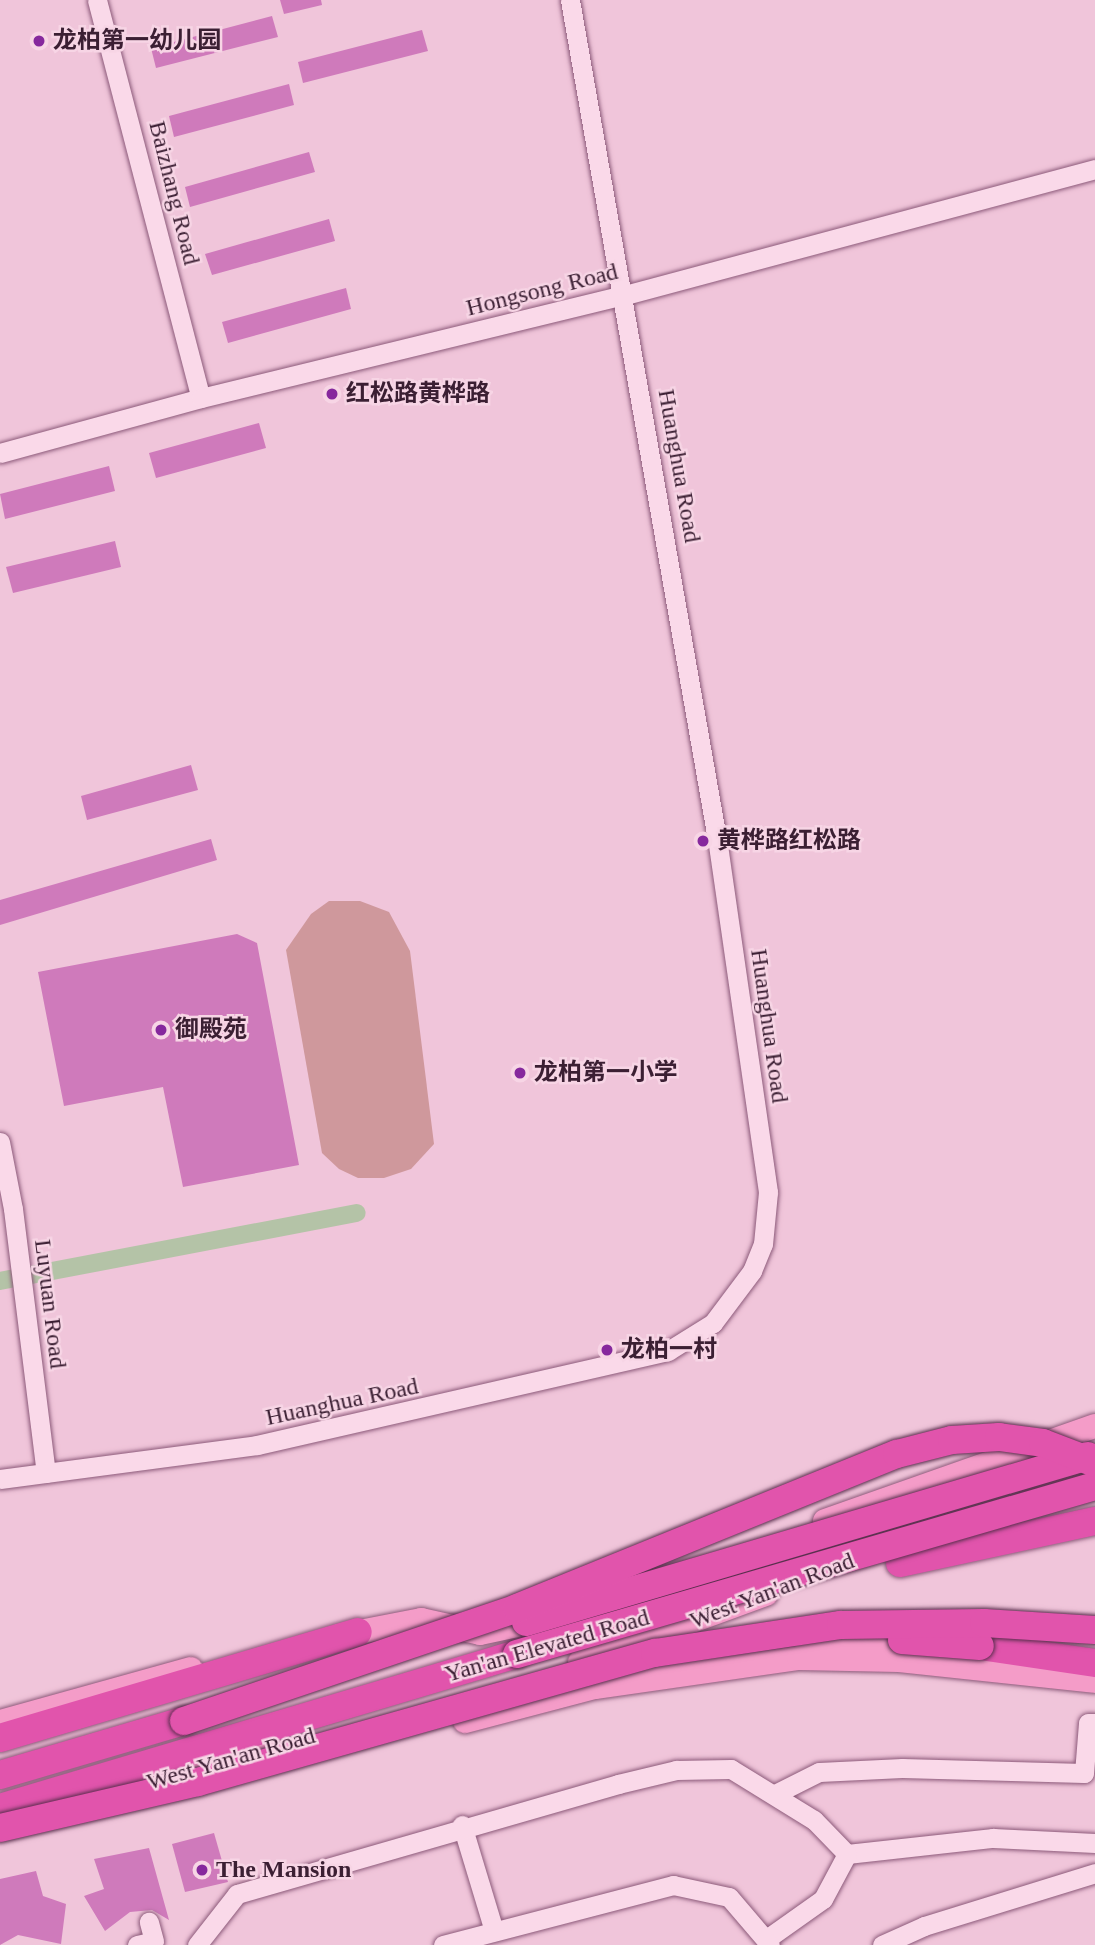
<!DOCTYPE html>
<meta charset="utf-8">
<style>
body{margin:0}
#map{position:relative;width:1095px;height:1945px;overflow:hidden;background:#f0c5da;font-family:"Times New Roman","Noto Sans SC",serif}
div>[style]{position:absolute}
.green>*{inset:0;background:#cf989c}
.canal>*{height:18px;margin:-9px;padding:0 9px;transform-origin:9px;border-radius:9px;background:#b4c3a7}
.building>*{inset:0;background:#cf7abb}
.roads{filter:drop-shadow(0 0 2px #8c5a7a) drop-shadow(0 0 2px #8c5a7a)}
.minor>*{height:19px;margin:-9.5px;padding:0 9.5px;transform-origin:9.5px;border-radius:9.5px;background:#fad9e9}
.major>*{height:24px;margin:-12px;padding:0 12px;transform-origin:12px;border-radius:12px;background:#f49cc8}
.highway>*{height:28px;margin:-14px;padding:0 14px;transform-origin:14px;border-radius:14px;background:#e154ac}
.bridges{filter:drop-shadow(0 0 2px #592e4d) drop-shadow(0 0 2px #592e4d)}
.highway-bridge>*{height:28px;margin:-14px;padding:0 14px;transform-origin:14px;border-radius:14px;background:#e154ac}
.dots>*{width:19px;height:19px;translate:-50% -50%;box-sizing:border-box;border:4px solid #f7d5e5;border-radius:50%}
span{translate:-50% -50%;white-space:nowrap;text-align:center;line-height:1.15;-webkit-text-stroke:5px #f7d5e5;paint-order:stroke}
.poi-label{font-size:24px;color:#3b1f33;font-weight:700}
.left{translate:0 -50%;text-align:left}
.street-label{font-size:24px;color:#3b1f33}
</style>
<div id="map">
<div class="green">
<div style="clip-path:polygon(329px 901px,360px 901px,389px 912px,410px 951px,434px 1144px,411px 1169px,384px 1178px,358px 1178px,339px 1169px,322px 1153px,286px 950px,311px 914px)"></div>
</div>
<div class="canal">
<div style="left:0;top:1281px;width:363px;rotate:-10.8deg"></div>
</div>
<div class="building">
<div style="clip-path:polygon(280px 0,321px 0,322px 5px,284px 14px)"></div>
<div style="clip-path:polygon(272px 16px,278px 37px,156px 68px,151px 48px)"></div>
<div style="clip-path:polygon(422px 30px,428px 51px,303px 83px,298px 62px)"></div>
<div style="clip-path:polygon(289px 84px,294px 105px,174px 137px,169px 116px)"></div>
<div style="clip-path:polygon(309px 152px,315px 172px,190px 207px,185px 187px)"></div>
<div style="clip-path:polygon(329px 219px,335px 241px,212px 275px,205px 254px)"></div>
<div style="clip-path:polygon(346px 288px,351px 309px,228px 343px,222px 322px)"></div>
<div style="clip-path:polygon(259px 423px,266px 448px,156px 478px,149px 453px)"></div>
<div style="clip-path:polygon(109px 466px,115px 491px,5px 519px,0 494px)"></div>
<div style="clip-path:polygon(115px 541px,121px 567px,13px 593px,6px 567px)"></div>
<div style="clip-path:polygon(191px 765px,198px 790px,87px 820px,81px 796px)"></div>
<div style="clip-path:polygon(211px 839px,217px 860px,0 925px,0 900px)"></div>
<div style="clip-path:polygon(237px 934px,257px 943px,299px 1165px,183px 1187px,163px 1087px,64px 1106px,38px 972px)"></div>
<div style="clip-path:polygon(214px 1833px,228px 1882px,185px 1892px,172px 1844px)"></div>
<div style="clip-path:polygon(149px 1848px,169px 1920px,152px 1910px,130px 1912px,105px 1931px,84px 1896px,104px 1889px,94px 1859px)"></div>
<div style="clip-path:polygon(36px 1871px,43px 1896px,66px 1904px,61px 1944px,18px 1935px,0 1945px,0 1879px)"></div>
</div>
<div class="roads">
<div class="minor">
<div style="left:97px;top:0;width:411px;rotate:75.4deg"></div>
<div style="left:0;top:453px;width:208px;rotate:-15.3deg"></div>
<div style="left:201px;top:398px;width:436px;rotate:-13.7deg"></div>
<div style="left:625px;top:295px;width:487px;rotate:-15deg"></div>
<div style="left:0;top:1142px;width:68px;rotate:79deg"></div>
<div style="left:13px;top:1209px;width:266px;rotate:82.9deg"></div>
<div style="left:0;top:1479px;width:259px;rotate:-7.5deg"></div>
<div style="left:257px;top:1445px;width:422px;rotate:-12.9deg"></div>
<div style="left:668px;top:1351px;width:53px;rotate:-31.9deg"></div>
<div style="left:713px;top:1323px;width:65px;rotate:-53.1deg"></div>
<div style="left:752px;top:1271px;width:29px;rotate:-68deg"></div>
<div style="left:763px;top:1244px;width:52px;rotate:-84.5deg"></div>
<div style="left:768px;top:1192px;width:357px;rotate:-98.2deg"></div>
<div style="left:717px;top:839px;width:852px;rotate:-99.94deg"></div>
<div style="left:775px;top:1794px;width:49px;rotate:-26.6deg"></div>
<div style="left:819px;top:1772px;width:83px;rotate:-2.8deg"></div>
<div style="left:902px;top:1768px;width:182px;rotate:1.6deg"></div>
<div style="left:1084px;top:1773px;width:50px;rotate:-85.4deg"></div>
<div style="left:1088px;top:1723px;width:7px"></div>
<div style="left:462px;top:1825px;width:111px;rotate:73.2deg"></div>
<div style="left:847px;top:1854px;width:147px;rotate:-6.3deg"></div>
<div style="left:993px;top:1838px;width:102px;rotate:2.8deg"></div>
<div style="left:137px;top:1945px;width:17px;rotate:-13deg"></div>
<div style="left:154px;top:1941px;width:20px;rotate:-105deg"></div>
<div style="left:197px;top:1945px;width:65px;rotate:-51.9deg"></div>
<div style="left:237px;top:1894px;width:397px;rotate:-16.1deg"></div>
<div style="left:618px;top:1784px;width:60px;rotate:-13.6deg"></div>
<div style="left:676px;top:1770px;width:55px;rotate:-1deg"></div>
<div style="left:731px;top:1769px;width:97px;rotate:31.6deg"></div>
<div style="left:814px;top:1820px;width:47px;rotate:45.9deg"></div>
<div style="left:847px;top:1854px;width:51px;rotate:118.1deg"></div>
<div style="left:823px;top:1899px;width:67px;rotate:144.7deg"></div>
<div style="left:443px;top:1945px;width:238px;rotate:-14.6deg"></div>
<div style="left:673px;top:1885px;width:57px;rotate:12.1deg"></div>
<div style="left:729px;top:1897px;width:63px;rotate:49.5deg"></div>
<div style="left:882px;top:1945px;width:46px;rotate:-24.3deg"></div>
<div style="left:924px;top:1926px;width:179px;rotate:-17.2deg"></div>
</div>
<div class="major">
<div style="left:1032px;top:1493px;width:67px;rotate:-20.9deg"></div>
<div style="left:825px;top:1521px;width:286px;rotate:-19.4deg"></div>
<div style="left:339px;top:1636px;width:84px;rotate:-11deg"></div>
<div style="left:421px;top:1620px;width:60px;rotate:12.4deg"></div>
<div style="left:480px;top:1633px;width:67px;rotate:-12deg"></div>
<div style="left:807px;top:1640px;width:114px;rotate:-1deg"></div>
<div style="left:580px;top:1662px;width:198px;rotate:-20.1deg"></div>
<div style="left:465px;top:1721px;width:134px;rotate:-14.7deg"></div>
<div style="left:595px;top:1687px;width:206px;rotate:-8.1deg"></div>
<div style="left:799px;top:1658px;width:100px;rotate:1.1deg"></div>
<div style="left:899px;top:1660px;width:197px;rotate:6.1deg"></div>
<div style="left:0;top:1722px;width:198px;rotate:-15.5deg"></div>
<div style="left:155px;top:1780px;width:117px;rotate:-15.8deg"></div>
</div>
<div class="highway">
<div style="left:900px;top:1563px;width:199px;rotate:-12.2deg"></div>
<div style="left:980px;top:1646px;width:116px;rotate:8.4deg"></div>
<div style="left:0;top:1738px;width:373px;rotate:-16.5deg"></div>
<div style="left:0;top:1775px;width:192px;rotate:-16.4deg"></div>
<div style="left:0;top:1808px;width:539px;rotate:-16.59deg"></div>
</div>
</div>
<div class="bridges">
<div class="highway-bridge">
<div style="left:526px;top:1622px;width:586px;rotate:-16.46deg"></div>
<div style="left:902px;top:1640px;width:78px;rotate:4.4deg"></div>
<div style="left:517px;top:1654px;width:602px;rotate:-16.21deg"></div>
<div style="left:184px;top:1721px;width:352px;rotate:-18.7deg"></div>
<div style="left:517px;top:1608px;width:410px;rotate:-22.1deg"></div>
<div style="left:897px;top:1454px;width:57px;rotate:-14.3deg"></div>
<div style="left:952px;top:1440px;width:47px;rotate:-3.7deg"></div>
<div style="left:999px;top:1437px;width:44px;rotate:7.8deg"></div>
<div style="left:1043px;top:1443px;width:56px;rotate:21deg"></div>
<div style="left:0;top:1828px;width:203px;rotate:-13.1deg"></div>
<div style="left:198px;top:1782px;width:475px;rotate:-15.8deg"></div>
<div style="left:655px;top:1653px;width:188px;rotate:-8.6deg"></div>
<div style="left:841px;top:1625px;width:143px;rotate:-0.8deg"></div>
<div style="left:984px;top:1623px;width:111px;rotate:3.6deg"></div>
</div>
</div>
<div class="dots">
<div style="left:39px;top:41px;background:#86289d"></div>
<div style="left:332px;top:394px;background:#86289d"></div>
<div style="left:703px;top:841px;background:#86289d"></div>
<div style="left:161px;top:1030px;background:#86289d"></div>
<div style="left:520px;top:1073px;background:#86289d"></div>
<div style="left:607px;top:1350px;background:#86289d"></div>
<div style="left:202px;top:1870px;background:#86289d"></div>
</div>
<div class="poi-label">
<span class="left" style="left:53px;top:41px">龙柏第一幼儿园</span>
<span class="left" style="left:346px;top:394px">红松路黄桦路</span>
<span class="left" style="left:717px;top:841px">黄桦路红松路</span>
<span class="left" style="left:175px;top:1030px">御殿苑</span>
<span class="left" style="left:534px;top:1073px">龙柏第一小学</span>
<span class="left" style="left:621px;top:1350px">龙柏一村</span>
<span class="left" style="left:216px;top:1870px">The Mansion</span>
</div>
<div class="street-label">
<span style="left:174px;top:193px;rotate:76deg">Baizhang Road</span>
<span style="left:542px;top:290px;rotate:-14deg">Hongsong Road</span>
<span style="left:679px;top:466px;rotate:80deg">Huanghua Road</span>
<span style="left:769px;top:1026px;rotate:82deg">Huanghua Road</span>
<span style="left:50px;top:1304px;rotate:83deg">Luyuan Road</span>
<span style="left:342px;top:1402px;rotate:-12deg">Huanghua Road</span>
<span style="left:772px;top:1591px;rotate:-21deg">West Yan'an Road</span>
<span style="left:547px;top:1646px;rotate:-16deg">Yan'an Elevated Road</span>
<span style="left:231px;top:1759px;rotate:-16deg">West Yan'an Road</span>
</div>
</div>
